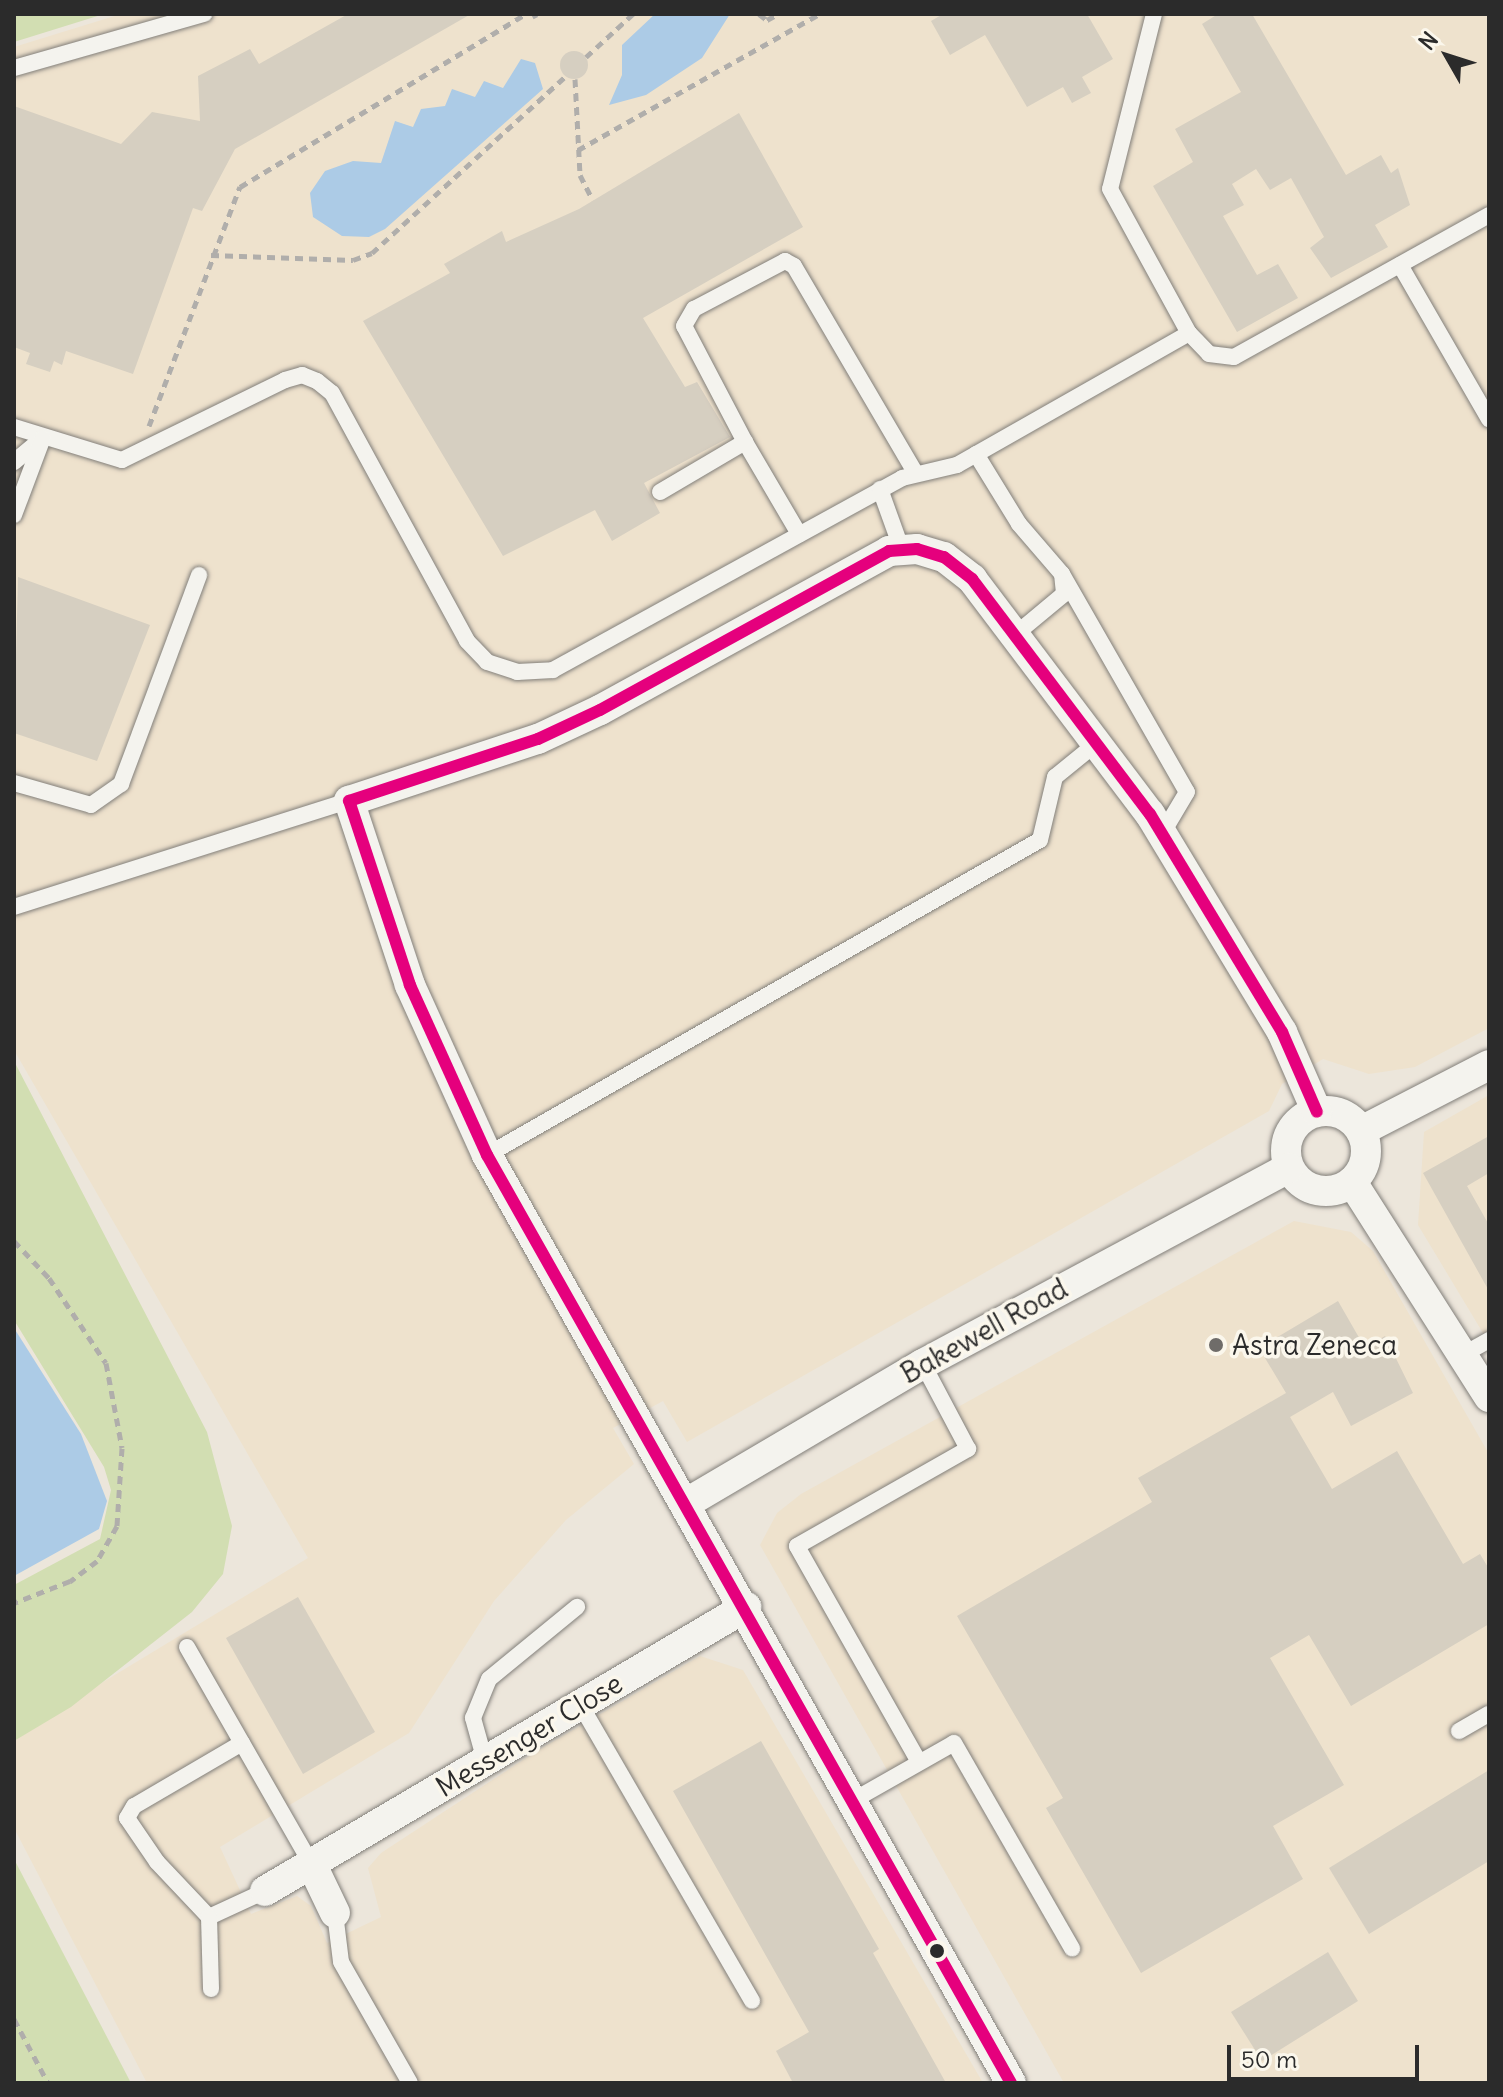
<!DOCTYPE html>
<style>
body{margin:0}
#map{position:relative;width:1503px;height:2097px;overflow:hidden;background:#ece6db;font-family:Delius,sans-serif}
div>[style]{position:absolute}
.built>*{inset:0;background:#eee2cd}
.green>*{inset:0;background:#d2deb2}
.water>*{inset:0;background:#accbe6}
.building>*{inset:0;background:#d6cfc1}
.round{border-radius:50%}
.path>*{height:5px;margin-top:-2.5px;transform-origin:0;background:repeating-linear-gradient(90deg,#b0aeab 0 8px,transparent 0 14px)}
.roads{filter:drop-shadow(0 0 2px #827f7a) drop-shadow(0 0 2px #827f7a)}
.service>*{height:16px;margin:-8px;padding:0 8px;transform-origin:8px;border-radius:8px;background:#f4f3ee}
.minor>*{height:30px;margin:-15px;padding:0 15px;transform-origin:15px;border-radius:15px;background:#f4f3ee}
.minor>.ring{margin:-15px;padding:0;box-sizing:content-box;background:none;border:30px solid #f4f3ee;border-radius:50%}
.bus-1>*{height:12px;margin:-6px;padding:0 6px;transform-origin:6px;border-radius:6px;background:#e5007d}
.dots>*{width:22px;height:22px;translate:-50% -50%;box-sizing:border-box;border:4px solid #fbf7ec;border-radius:50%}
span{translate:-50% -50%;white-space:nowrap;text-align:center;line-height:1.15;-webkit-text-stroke:7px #fbf7ec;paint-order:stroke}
.street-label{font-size:28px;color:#2b2b2b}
.poi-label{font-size:28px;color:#2b2b2b}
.left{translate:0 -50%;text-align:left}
.frame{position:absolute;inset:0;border:16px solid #2b2b2b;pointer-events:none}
.north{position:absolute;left:1407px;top:16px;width:80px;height:80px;-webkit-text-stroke:6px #fbf7ec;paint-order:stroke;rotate:309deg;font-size:22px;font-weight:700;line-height:32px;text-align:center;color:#2b2b2b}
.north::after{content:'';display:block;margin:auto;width:28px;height:36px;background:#2b2b2b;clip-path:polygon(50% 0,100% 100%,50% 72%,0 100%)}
.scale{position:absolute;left:1227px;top:2045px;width:192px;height:36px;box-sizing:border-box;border:4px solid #2b2b2b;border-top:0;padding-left:10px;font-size:24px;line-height:28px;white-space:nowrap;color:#2b2b2b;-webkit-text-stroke:6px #fbf7ec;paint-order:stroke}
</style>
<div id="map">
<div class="built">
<div style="clip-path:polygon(121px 14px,1489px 14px,1489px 1028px,1415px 1067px,1369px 1074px,1323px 1059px,1282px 1084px,1269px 1111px,687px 1442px,663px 1401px,613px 1428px,634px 1464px,566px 1520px,494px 1601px,409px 1733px,220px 1847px,251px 1914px,297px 1896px,311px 1906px,327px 1943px,381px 1917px,368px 1868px,381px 1853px,535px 1752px,700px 1656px,743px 1670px,983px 2083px,147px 2083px,14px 1828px,14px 1736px,308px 1558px,14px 1050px,14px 47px)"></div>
<div style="clip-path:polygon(1489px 1095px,1489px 1343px,1418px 1225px,1424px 1132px)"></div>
<div style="clip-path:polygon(1294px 1221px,1351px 1232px,1373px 1251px,1489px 1454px,1489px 2083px,1064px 2083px,760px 1545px,777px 1513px,801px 1494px)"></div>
</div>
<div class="green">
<div style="clip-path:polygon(14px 14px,104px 14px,14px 42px)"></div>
<div style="clip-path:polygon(14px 1061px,207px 1432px,232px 1526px,223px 1574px,192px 1612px,71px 1707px,14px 1741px,14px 1585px,100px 1539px,111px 1490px,104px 1467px,14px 1320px)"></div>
<div style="clip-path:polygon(14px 1859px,131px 2083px,14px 2083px)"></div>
</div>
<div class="water">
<div style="clip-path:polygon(655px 14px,730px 14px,702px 58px,646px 95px,609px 105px,622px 75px,622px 45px)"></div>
<div style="clip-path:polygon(521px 59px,535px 63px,543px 89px,385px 229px,369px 237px,342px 236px,313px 217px,310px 193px,325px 171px,353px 161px,381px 163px,395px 121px,413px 127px,421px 109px,445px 106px,452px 89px,475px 97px,484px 81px,503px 88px)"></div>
<div style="clip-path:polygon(14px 1328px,81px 1434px,107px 1501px,99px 1529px,14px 1576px)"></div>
</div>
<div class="building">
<div style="clip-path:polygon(348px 14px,471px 14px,235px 149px,202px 211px,193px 208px,133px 374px,66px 351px,62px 365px,54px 361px,50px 372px,26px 364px,30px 353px,14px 347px,14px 106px,121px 144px,152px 112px,200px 121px,198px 76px,250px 49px,259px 64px)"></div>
<div style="clip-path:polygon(943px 14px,1087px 14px,1113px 59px,1082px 77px,1091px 93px,1072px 103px,1063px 87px,1027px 107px,985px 35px,950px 55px,931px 21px)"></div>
<div style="clip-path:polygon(1218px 14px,1252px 14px,1346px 175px,1381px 155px,1391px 173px,1398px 168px,1410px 205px,1375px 225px,1388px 247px,1331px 278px,1310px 248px,1324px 237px,1291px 178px,1270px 190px,1256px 169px,1232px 184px,1244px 205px,1223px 216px,1257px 275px,1278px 264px,1298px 298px,1237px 332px,1153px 186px,1193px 162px,1175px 129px,1241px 92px,1202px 24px)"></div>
<div class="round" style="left:560px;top:51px;width:28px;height:28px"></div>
<div style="clip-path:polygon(739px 113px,803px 227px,643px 318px,685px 387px,697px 382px,730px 437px,644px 483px,660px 513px,612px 541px,595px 510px,503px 556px,363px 321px,450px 273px,444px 264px,502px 231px,506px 242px,579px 209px)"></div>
<div style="clip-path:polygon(18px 577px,150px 625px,97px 761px,14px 733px)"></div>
<div style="clip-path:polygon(1489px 1136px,1489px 1173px,1467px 1186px,1489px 1225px,1489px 1291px,1423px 1173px)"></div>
<div style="clip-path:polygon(1338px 1301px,1365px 1348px,1385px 1336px,1413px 1393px,1351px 1426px,1333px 1392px,1290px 1417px,1332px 1489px,1397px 1451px,1463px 1564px,1480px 1554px,1489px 1569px,1489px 1624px,1351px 1706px,1309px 1635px,1270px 1658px,1344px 1785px,1273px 1826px,1303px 1879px,1141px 1973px,1046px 1808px,1063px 1798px,957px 1616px,1152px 1502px,1138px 1478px,1286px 1393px,1259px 1348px)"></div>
<div style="clip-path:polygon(298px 1597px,375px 1732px,303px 1774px,226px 1638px)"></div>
<div style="clip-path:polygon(761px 1741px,879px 1949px,873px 1953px,946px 2083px,793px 2083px,776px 2051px,809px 2032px,673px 1791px)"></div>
<div style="clip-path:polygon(1489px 1770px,1489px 1861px,1369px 1934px,1329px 1868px)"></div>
<div style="clip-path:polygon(1328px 1952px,1358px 2001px,1262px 2061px,1231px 2012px)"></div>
</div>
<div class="path">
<div style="left:534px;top:14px;width:4px;rotate:63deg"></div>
<div style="left:759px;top:14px;width:10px;rotate:37deg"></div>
<div style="left:767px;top:20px;width:13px;rotate:-29deg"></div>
<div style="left:586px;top:57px;width:64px;rotate:-42.5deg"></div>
<div style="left:575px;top:79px;width:96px;rotate:87deg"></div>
<div style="left:580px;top:175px;width:28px;rotate:63deg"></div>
<div style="left:578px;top:150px;width:277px;rotate:-29.4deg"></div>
<div style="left:211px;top:255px;width:142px;rotate:2deg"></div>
<div style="left:353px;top:260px;width:20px;rotate:-20deg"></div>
<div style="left:372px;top:253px;width:263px;rotate:-42.4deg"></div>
<div style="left:149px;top:426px;width:256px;rotate:-69.2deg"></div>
<div style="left:240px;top:187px;width:334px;rotate:-31.2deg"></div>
<div style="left:14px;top:1241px;width:51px;rotate:46.6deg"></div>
<div style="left:49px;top:1278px;width:102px;rotate:56.2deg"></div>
<div style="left:106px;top:1363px;width:86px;rotate:79.3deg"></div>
<div style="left:122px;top:1448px;width:78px;rotate:93.7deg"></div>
<div style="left:117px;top:1526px;width:40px;rotate:119.7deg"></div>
<div style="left:97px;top:1561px;width:34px;rotate:143deg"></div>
<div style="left:70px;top:1581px;width:60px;rotate:158.6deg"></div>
<div style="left:14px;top:2019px;width:72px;rotate:62deg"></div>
</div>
<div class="roads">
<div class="service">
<div style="left:1154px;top:14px;width:180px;rotate:104.1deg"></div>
<div style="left:1110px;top:189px;width:164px;rotate:61.3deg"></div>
<div style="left:1189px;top:333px;width:29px;rotate:46deg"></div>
<div style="left:1209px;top:354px;width:25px;rotate:7deg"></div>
<div style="left:1234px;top:357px;width:292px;rotate:-29.1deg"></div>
<div style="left:14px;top:68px;width:198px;rotate:-15.9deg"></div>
<div style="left:1400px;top:265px;width:178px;rotate:60deg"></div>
<div style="left:14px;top:427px;width:113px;rotate:17deg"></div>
<div style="left:122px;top:460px;width:182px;rotate:-26.1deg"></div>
<div style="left:285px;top:380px;width:18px;rotate:-16deg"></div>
<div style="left:302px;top:375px;width:16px;rotate:22deg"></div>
<div style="left:317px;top:381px;width:19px;rotate:39deg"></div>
<div style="left:332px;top:393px;width:282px;rotate:61.4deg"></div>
<div style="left:467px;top:641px;width:29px;rotate:46deg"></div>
<div style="left:487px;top:662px;width:32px;rotate:18deg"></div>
<div style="left:517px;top:672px;width:36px;rotate:-3deg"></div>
<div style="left:553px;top:670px;width:398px;rotate:-28.8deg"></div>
<div style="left:902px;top:478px;width:57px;rotate:-13.3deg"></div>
<div style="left:957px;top:465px;width:267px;rotate:-29.6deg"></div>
<div style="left:745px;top:442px;width:131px;rotate:-117.7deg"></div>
<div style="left:684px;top:326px;width:20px;rotate:-60deg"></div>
<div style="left:694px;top:309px;width:103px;rotate:-27.8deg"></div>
<div style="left:785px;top:261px;width:10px;rotate:29deg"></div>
<div style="left:794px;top:266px;width:241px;rotate:59.6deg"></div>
<div style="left:976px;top:454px;width:82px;rotate:58.4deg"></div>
<div style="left:1019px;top:524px;width:66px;rotate:49.3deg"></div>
<div style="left:1062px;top:574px;width:20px;rotate:84deg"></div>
<div style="left:1064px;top:594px;width:62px;rotate:140.2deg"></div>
<div style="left:14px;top:462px;width:35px;rotate:-40deg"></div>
<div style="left:880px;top:489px;width:65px;rotate:70.2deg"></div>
<div style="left:660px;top:492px;width:99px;rotate:-30.5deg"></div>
<div style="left:745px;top:442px;width:107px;rotate:59.6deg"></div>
<div style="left:14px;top:515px;width:82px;rotate:-69.4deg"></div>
<div style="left:1062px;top:574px;width:251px;rotate:60.2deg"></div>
<div style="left:1187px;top:792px;width:49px;rotate:120.8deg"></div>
<div style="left:14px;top:783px;width:80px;rotate:15.9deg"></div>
<div style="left:91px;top:805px;width:37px;rotate:-35deg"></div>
<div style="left:121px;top:784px;width:223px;rotate:-69.5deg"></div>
<div style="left:14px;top:907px;width:351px;rotate:-17.6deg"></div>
<div style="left:487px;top:1155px;width:636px;rotate:-29.67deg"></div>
<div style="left:1040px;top:840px;width:65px;rotate:-76.6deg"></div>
<div style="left:1055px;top:777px;width:55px;rotate:-39.1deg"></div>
<div style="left:1464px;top:1354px;width:29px;rotate:-29deg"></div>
<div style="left:187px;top:1647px;width:251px;rotate:60.2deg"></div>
<div style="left:580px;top:1704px;width:343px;rotate:59.9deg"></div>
<div style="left:1459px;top:1731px;width:34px;rotate:-30deg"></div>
<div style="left:242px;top:1743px;width:125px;rotate:149.7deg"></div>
<div style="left:134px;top:1806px;width:14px;rotate:120deg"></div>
<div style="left:127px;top:1818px;width:53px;rotate:55.7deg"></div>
<div style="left:157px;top:1862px;width:76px;rotate:46.6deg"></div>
<div style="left:209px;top:1917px;width:62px;rotate:-24.9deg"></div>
<div style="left:485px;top:1761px;width:45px;rotate:-105.6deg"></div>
<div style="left:473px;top:1718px;width:42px;rotate:-67.7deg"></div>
<div style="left:489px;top:1679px;width:114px;rotate:-39.3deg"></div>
<div style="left:919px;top:1762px;width:248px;rotate:-119.5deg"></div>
<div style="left:797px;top:1546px;width:197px;rotate:-29.6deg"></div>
<div style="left:968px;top:1449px;width:96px;rotate:-117.9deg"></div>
<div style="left:852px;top:1801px;width:117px;rotate:-29.6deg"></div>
<div style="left:954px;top:1743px;width:237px;rotate:60.1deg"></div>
<div style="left:335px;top:1913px;width:49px;rotate:83deg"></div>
<div style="left:341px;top:1962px;width:139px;rotate:60.3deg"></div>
<div style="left:209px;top:1917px;width:72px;rotate:88.4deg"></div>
</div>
<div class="minor">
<div class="ring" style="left:1286px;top:1111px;width:50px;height:50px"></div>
<div style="left:1361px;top:1131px;width:144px;rotate:-27.3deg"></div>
<div style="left:1352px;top:1182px;width:255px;rotate:57.5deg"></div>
<div style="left:685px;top:1504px;width:276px;rotate:-30.5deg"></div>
<div style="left:923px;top:1364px;width:415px;rotate:-28.2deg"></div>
<div style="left:312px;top:1865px;width:53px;rotate:64.4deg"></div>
<div style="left:265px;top:1891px;width:559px;rotate:-30.56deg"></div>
<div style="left:1011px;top:2083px;width:1066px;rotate:-119.45deg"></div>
<div style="left:487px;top:1155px;width:187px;rotate:-114.4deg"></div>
<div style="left:410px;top:985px;width:194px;rotate:-108.3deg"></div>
<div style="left:349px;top:801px;width:199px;rotate:-18.2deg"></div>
<div style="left:538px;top:739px;width:68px;rotate:-25.1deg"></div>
<div style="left:600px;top:710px;width:330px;rotate:-28.8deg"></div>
<div style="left:889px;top:551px;width:28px;rotate:-4deg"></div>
<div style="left:917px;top:549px;width:28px;rotate:17deg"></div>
<div style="left:944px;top:557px;width:36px;rotate:38deg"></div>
<div style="left:972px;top:579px;width:295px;rotate:52.9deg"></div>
<div style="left:1150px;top:814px;width:255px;rotate:58.8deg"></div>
<div style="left:1282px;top:1032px;width:87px;rotate:66.4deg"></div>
</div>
</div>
<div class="bus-1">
<div style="left:1011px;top:2083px;width:1066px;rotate:-119.45deg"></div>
<div style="left:487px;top:1155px;width:187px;rotate:-114.4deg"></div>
<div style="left:410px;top:985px;width:194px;rotate:-108.3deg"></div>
<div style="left:349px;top:801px;width:199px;rotate:-18.2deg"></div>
<div style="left:538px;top:739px;width:68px;rotate:-25.1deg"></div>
<div style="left:600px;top:710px;width:330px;rotate:-28.8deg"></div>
<div style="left:889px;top:551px;width:28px;rotate:-4deg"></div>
<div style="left:917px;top:549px;width:28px;rotate:17deg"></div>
<div style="left:944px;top:557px;width:36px;rotate:38deg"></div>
<div style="left:972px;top:579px;width:295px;rotate:52.9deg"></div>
<div style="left:1150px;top:814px;width:255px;rotate:58.8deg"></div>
<div style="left:1282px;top:1032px;width:87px;rotate:66.4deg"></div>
</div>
<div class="dots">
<div style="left:1216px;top:1345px;background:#6f6c69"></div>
<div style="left:937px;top:1951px;background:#2b2b2b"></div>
</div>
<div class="street-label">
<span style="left:984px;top:1331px;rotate:-29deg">Bakewell Road</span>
<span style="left:529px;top:1735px;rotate:-31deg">Messenger Close</span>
</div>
<div class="poi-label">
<span class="left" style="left:1232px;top:1345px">Astra Zeneca</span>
</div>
<div class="frame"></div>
<div class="north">N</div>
<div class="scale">50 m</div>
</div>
